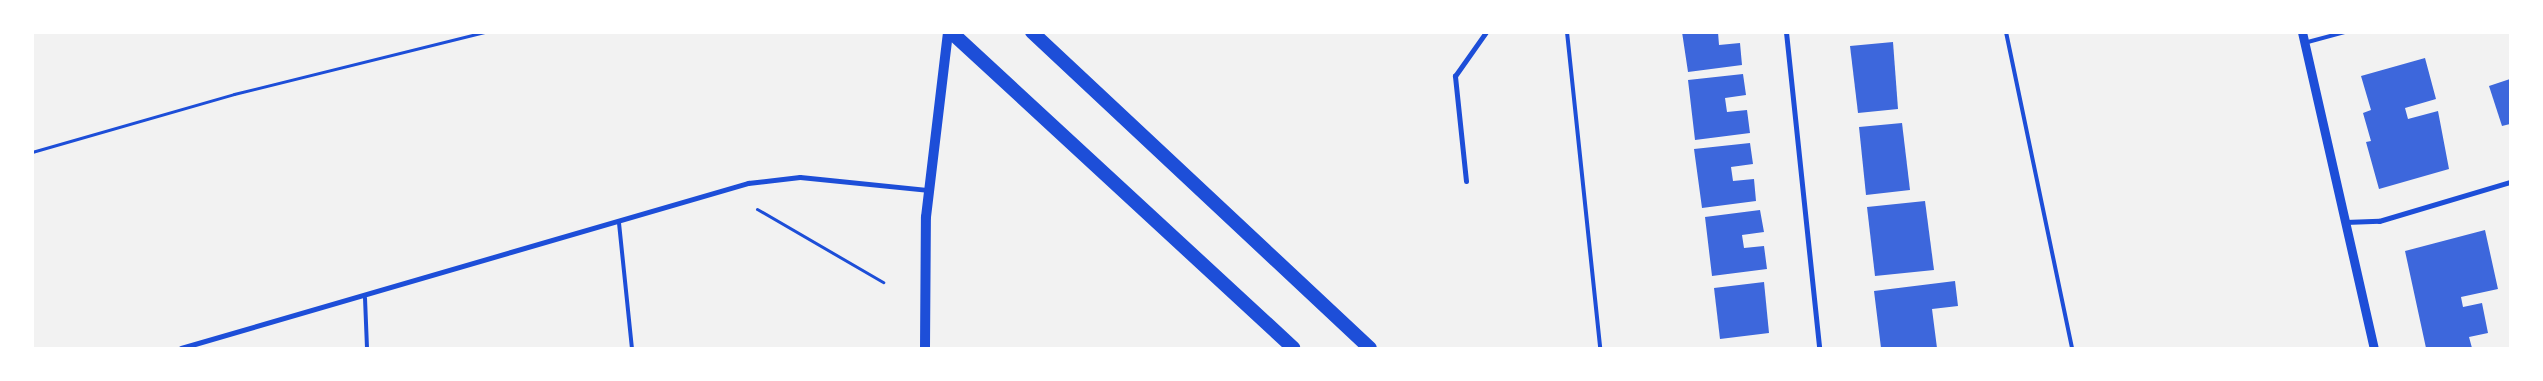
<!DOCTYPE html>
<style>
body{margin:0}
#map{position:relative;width:2543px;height:381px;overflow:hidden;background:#f2f2f2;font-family:Arial,sans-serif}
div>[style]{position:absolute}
.building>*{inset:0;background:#3d67dc}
.path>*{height:3px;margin:-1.5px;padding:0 1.5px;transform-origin:1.5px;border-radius:1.5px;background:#1d4ed8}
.service>*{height:4px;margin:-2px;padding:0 2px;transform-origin:2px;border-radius:2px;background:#1d4ed8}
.minor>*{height:5px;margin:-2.5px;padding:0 2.5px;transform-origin:2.5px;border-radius:2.5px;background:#1d4ed8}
.tertiary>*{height:9px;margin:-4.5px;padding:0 4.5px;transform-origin:4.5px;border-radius:4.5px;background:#1d4ed8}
.secondary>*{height:10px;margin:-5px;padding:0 5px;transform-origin:5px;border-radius:5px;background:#1d4ed8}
.trunk>*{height:14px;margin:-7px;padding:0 7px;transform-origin:7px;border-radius:7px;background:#1d4ed8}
span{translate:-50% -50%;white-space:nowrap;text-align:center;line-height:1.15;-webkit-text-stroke:4.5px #fff;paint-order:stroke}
.frame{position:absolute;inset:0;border:34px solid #fff;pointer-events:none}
</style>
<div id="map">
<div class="building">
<div style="clip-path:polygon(1682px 32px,1718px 32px,1719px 45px,1740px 43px,1742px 65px,1688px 72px)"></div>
<div style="clip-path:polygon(1893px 42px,1898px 109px,1858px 113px,1850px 46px)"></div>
<div style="clip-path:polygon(2425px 58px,2436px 99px,2405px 108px,2408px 119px,2438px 111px,2449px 169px,2379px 189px,2366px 142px,2371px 141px,2363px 113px,2371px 110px,2361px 76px)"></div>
<div style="clip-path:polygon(1743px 74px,1746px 95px,1725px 98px,1727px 112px,1747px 110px,1750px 133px,1695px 140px,1688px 80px)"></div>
<div style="clip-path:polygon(2510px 79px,2510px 124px,2502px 126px,2489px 86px)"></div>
<div style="clip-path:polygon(1902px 123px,1910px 190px,1866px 195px,1859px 127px)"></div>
<div style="clip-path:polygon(1750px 143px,1753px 164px,1731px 167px,1733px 181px,1754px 179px,1756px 201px,1702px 208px,1694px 149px)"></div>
<div style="clip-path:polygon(1925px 201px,1934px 270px,1875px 276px,1867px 207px)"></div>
<div style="clip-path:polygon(1760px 210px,1764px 232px,1742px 235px,1744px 248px,1764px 246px,1767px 269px,1712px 276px,1705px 217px)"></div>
<div style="clip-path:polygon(2485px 230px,2498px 289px,2461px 297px,2463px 307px,2482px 303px,2488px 333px,2469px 337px,2472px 348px,2426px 348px,2405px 251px)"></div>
<div style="clip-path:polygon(1955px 281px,1958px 306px,1932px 309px,1937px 348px,1881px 348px,1874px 291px)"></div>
<div style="clip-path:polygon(1764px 282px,1769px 333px,1720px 339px,1714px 288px)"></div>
</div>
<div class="path">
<div style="left:32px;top:152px;width:210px;rotate:-16deg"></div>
<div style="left:234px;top:94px;width:259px;rotate:-13.9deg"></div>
<div style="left:757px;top:209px;width:146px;rotate:30.1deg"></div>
</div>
<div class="service">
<div style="left:1567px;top:32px;width:318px;rotate:84deg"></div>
<div style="left:2006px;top:32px;width:323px;rotate:78.2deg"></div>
<div style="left:2304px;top:43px;width:42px;rotate:-15deg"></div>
<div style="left:619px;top:223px;width:126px;rotate:84.1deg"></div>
<div style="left:365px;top:298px;width:50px;rotate:87.7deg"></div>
</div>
<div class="minor">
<div style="left:1786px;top:32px;width:318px;rotate:84deg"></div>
<div style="left:1466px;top:181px;width:106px;rotate:-96deg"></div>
<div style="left:1455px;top:76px;width:54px;rotate:-54.8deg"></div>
<div style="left:2345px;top:222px;width:34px;rotate:-2deg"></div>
<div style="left:2379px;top:221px;width:137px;rotate:-16.6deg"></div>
<div style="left:181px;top:348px;width:591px;rotate:-16.23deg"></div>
<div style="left:748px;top:183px;width:52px;rotate:-6.6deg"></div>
<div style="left:800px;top:177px;width:130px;rotate:5.8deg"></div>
</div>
<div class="tertiary">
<div style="left:2302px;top:32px;width:324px;rotate:77.2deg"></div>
</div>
<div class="secondary">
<div style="left:925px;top:348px;width:131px;rotate:-89.6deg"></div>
<div style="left:926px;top:217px;width:186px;rotate:-83.2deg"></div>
</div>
<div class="trunk">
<div style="left:951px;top:32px;width:466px;rotate:42.7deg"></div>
<div style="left:1032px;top:32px;width:463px;rotate:43.1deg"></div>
</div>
<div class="frame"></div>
</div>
